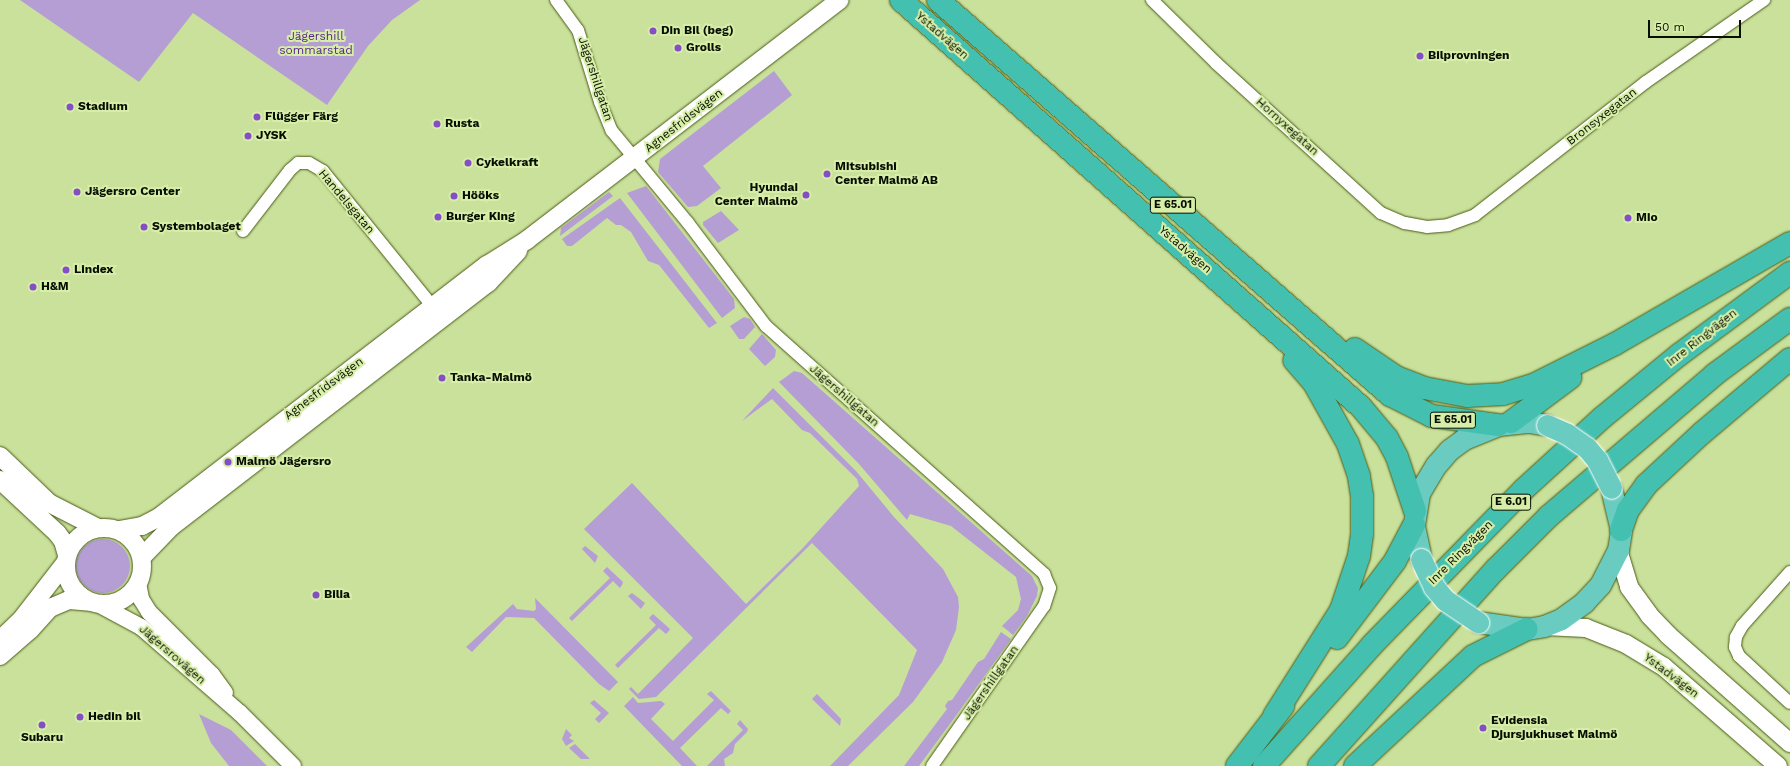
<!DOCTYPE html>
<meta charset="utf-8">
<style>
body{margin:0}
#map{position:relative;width:1790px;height:766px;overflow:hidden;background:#cae19b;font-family:"Work Sans",sans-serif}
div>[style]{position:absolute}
.green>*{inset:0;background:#b49ed4}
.round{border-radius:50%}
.roads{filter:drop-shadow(0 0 1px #495a15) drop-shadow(0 0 1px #495a15)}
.minor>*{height:12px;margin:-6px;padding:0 6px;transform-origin:6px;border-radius:6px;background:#fff}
.tertiary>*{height:16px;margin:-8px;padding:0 8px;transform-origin:8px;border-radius:8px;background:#fff}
.secondary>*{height:18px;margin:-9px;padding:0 9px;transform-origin:9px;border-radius:9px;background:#fff}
.secondary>.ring{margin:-9px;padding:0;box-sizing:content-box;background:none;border:18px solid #fff;border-radius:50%}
.trunk>*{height:21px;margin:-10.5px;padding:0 10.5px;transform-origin:10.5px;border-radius:10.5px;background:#6accc0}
.motorway>*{height:22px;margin:-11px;padding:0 11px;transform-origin:11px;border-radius:11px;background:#44c0b0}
.bridges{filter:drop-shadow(0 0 1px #fff) drop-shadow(0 0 1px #fff)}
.trunk-bridge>*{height:21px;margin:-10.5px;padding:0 10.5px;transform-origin:10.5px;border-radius:10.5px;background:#6accc0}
.dots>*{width:11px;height:11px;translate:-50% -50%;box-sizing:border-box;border:2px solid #d7eea8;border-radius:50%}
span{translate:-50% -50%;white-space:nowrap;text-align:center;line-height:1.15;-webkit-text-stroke:4px #d7eea8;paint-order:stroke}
.shield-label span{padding:1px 3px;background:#d7eea8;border:1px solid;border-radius:3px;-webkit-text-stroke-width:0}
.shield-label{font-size:11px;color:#080e00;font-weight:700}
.poi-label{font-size:12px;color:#080e00;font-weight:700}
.left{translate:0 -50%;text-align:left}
.right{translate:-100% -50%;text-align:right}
.street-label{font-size:12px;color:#080e00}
.park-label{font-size:12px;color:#59258c}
.scale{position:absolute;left:1648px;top:20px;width:93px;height:18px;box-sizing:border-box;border:2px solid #080e00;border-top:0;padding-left:5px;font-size:12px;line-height:14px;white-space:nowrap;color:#080e00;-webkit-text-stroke:3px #d7eea8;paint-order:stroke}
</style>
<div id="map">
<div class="green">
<div style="clip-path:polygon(20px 0,420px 0,392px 20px,368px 46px,327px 105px,193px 13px,139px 82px)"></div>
<div style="clip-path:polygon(774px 71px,792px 95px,703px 166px,721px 188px,697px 206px,688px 207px,658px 172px,660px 159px)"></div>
<div style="clip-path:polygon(646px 186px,734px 299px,735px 308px,722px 318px,627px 193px)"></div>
<div style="clip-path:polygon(609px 192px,613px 196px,560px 236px,561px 228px)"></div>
<div style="clip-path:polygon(620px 198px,717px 323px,709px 328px,659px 265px,648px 261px,631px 232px,621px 225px,616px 225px,607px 218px,572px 246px,567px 246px,562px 239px)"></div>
<div style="clip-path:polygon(721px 211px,739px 230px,718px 243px,703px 225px,703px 222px)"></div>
<div style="clip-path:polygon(744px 317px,750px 319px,755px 327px,744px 339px,739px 339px,730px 326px)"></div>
<div style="clip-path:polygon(762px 334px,776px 350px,775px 357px,765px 366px,749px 349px)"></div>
<div style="clip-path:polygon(794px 371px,802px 373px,1032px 576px,1038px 588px,1037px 596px,1027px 616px,1013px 635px,1002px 626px,1018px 610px,1021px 599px,1016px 577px,951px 526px,910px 514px,907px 520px,859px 464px,779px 382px)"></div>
<div style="clip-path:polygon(773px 388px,856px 471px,894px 517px,943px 569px,958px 597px,959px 607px,956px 630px,942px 662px,913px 702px,848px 766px,830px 766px,899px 695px,917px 650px,812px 543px,656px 697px,639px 699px,629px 689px,631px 687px,638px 694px,693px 638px,584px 529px,632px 483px,746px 604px,802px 549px,859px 486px,857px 479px,810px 433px,802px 430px,772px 399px,742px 421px)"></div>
<div class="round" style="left:76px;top:539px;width:54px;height:54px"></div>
<div style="clip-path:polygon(585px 546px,598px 556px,595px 563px,582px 549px)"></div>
<div style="clip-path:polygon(607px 567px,623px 582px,622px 585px,620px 588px,613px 581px,572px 621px,569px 618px,610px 578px,603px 571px)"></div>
<div style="clip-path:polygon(632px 593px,645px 603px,641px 609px,628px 596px)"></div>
<div style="clip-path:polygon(535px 598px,618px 682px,609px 691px,599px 684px,534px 618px,506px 617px,472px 652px,466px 647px,513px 604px,517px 609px,534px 611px,536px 609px)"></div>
<div style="clip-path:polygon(653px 614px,670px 629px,668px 632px,666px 634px,659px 628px,618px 668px,615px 665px,656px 625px,649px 618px)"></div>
<div style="clip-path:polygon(1001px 632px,1011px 639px,955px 717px,919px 766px,904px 766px,947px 709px,945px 706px,948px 701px,952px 700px,978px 662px,984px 659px)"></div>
<div style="clip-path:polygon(711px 691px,731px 711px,728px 714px,721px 708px,680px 748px,697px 766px,682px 766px,624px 706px,633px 697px,638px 703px,661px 701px,665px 704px,651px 719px,673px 741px,714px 700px,707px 694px)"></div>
<div style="clip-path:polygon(817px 694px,841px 719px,840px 726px,812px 699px)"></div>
<div style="clip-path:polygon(594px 700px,609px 713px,599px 723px,595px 719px,601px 713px,590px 703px)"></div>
<div style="clip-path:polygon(199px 714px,231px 730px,267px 766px,229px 766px,211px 743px)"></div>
<div style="clip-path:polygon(740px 720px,748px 729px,747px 732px,735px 744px,733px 753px,724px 759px,725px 766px,707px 766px,743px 730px,737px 724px)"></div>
<div style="clip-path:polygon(566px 729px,572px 735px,569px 738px,574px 741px,566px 746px,562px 739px)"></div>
<div style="clip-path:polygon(575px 744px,590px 759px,581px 759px,569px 748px)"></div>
</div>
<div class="roads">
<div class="minor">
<div style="left:556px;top:0;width:37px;rotate:54deg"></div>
<div style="left:578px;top:30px;width:75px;rotate:73deg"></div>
<div style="left:600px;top:102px;width:31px;rotate:68deg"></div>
<div style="left:612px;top:131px;width:119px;rotate:50.4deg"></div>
<div style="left:688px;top:223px;width:129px;rotate:52.9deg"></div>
<div style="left:766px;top:326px;width:373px;rotate:41.7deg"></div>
<div style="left:1044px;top:574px;width:15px;rotate:67deg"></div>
<div style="left:1050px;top:588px;width:19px;rotate:108deg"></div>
<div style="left:1044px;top:606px;width:195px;rotate:125deg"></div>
<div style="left:1152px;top:0;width:90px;rotate:44.5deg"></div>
<div style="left:1216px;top:63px;width:223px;rotate:42.3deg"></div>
<div style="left:1381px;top:213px;width:26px;rotate:23deg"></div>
<div style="left:1405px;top:223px;width:22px;rotate:10deg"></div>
<div style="left:1427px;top:227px;width:21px;rotate:-5deg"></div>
<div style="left:1448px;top:225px;width:29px;rotate:-20deg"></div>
<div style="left:1475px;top:215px;width:217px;rotate:-37.9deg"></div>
<div style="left:1646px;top:82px;width:144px;rotate:-34.8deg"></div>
<div style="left:243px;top:231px;width:77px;rotate:-52.4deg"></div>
<div style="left:290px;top:170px;width:11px;rotate:-41deg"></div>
<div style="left:298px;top:163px;width:11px"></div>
<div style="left:309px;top:163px;width:16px;rotate:30deg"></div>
<div style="left:323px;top:171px;width:181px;rotate:51deg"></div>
<div style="left:1790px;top:572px;width:72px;rotate:131.6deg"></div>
<div style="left:1742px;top:626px;width:13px;rotate:119deg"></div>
<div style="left:1736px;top:637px;width:10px;rotate:96deg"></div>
<div style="left:1735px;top:647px;width:10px;rotate:66deg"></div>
<div style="left:1739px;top:656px;width:69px;rotate:42.7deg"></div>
</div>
<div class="tertiary">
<div style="left:138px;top:583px;width:16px;rotate:79deg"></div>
<div style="left:141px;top:599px;width:15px;rotate:58deg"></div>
<div style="left:149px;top:612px;width:89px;rotate:45deg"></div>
<div style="left:212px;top:675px;width:22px;rotate:54deg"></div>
<div style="left:98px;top:604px;width:49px;rotate:28.1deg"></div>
<div style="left:141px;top:627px;width:131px;rotate:41deg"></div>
<div style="left:240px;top:713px;width:75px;rotate:45deg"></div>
</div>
<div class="secondary">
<div style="left:0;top:456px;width:68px;rotate:43.8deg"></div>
<div style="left:49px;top:503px;width:55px;rotate:27deg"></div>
<div style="left:0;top:480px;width:78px;rotate:42.9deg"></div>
<div style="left:57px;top:533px;width:10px;rotate:53deg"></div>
<div style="left:63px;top:541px;width:15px;rotate:74deg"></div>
<div class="ring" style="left:66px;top:528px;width:58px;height:58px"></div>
<div style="left:119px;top:530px;width:23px;rotate:-10deg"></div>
<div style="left:142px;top:526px;width:18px;rotate:-27deg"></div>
<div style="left:158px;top:518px;width:415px;rotate:-37.6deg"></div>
<div style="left:487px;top:265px;width:47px;rotate:-32deg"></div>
<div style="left:527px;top:240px;width:394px;rotate:-37.5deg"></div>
<div style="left:1618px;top:550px;width:39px;rotate:73deg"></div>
<div style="left:1629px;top:587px;width:34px;rotate:54deg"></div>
<div style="left:1649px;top:615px;width:28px;rotate:46deg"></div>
<div style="left:1668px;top:635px;width:163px;rotate:41.5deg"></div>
<div style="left:142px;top:557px;width:42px;rotate:-46deg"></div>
<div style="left:171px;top:527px;width:400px;rotate:-37.6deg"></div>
<div style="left:488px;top:283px;width:44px;rotate:-46.8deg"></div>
<div style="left:1545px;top:626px;width:41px;rotate:2.8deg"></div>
<div style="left:1586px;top:628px;width:43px;rotate:21.8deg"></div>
<div style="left:1626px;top:644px;width:44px;rotate:31.2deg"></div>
<div style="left:1664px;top:667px;width:151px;rotate:41deg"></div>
<div style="left:0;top:640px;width:29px;rotate:-44deg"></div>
<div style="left:21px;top:620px;width:73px;rotate:-52.2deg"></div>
<div style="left:0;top:656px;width:40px;rotate:-41deg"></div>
<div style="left:30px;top:630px;width:30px;rotate:-48deg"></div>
<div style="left:50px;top:608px;width:21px;rotate:-23deg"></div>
<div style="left:69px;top:600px;width:21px;rotate:5deg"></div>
</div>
<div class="trunk">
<div style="left:1421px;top:559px;width:35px;rotate:-102deg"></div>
<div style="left:1414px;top:525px;width:32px;rotate:-81deg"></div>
<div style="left:1419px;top:493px;width:33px;rotate:-59deg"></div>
<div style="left:1436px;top:465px;width:20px;rotate:-49deg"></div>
<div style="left:1449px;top:450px;width:19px;rotate:-36deg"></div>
<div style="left:1464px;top:439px;width:37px;rotate:-22deg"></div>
<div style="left:1498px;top:425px;width:31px;rotate:-6deg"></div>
<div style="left:1529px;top:422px;width:18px;rotate:9deg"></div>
<div style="left:1478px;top:622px;width:49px;rotate:8.1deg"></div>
<div style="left:1527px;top:629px;width:17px;rotate:-10deg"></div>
<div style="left:1544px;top:626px;width:18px;rotate:-22deg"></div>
<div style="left:1561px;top:619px;width:29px;rotate:-36deg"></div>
<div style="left:1584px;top:602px;width:23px;rotate:-47deg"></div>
<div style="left:1600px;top:585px;width:39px;rotate:-63deg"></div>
<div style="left:1618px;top:550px;width:20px;rotate:-81deg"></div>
<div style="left:1621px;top:530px;width:43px;rotate:-103.4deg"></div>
</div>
<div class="motorway">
<div style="left:901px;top:0;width:614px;rotate:41.5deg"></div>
<div style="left:1361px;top:407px;width:40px;rotate:50deg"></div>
<div style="left:1387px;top:438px;width:21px;rotate:62deg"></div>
<div style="left:1397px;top:457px;width:57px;rotate:71.6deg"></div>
<div style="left:938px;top:0;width:600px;rotate:41.15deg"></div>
<div style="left:1390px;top:395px;width:47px;rotate:26.6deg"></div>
<div style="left:1432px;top:416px;width:67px;rotate:7.8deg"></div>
<div style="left:1355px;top:349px;width:50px;rotate:34.3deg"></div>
<div style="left:1396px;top:377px;width:30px;rotate:21deg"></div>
<div style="left:1424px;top:388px;width:44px;rotate:10.5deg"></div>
<div style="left:1467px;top:396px;width:36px;rotate:-3deg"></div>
<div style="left:1503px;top:394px;width:31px;rotate:-17deg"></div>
<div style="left:1533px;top:385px;width:92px;rotate:-26.6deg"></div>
<div style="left:1615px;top:344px;width:202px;rotate:-30deg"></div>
<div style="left:1511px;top:422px;width:74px;rotate:-36.7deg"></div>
<div style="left:1621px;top:530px;width:21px;rotate:-71deg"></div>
<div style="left:1628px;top:510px;width:31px;rotate:-54deg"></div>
<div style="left:1646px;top:485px;width:76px;rotate:-42.9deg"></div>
<div style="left:1702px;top:433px;width:115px;rotate:-40.1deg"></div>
<div style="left:1337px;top:638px;width:96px;rotate:-53deg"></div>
<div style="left:1395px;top:561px;width:41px;rotate:-62.2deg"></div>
<div style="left:1274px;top:716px;width:125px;rotate:-57.7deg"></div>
<div style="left:1341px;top:610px;width:57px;rotate:-71.6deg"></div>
<div style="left:1359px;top:556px;width:22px;rotate:-82deg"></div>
<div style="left:1362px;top:534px;width:38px;rotate:-90deg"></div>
<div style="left:1362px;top:496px;width:20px;rotate:-99deg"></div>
<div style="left:1359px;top:476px;width:34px;rotate:-109deg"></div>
<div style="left:1348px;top:444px;width:70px;rotate:-119.1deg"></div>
<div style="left:1314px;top:383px;width:30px;rotate:-131deg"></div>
<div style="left:1237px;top:766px;width:76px;rotate:-52.5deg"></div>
<div style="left:1264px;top:766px;width:162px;rotate:-48.2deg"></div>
<div style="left:1372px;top:645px;width:216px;rotate:-45.7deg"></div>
<div style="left:1523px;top:490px;width:108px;rotate:-42.4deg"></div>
<div style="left:1603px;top:417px;width:99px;rotate:-39.3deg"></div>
<div style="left:1680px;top:354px;width:137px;rotate:-36.4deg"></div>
<div style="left:1319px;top:766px;width:265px;rotate:-48.1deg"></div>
<div style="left:1496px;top:569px;width:75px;rotate:-45deg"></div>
<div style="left:1549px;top:516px;width:218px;rotate:-40.5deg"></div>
<div style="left:1715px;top:374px;width:93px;rotate:-36.3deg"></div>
<div style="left:1355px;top:766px;width:161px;rotate:-43deg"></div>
<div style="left:1473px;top:656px;width:60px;rotate:-26.6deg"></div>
</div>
</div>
<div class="bridges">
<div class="trunk-bridge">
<div style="left:1547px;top:425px;width:22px;rotate:24deg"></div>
<div style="left:1567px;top:434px;width:24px;rotate:35deg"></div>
<div style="left:1587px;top:448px;width:16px;rotate:50deg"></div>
<div style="left:1597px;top:460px;width:31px;rotate:63deg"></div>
<div style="left:1421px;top:559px;width:31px;rotate:65deg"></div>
<div style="left:1434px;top:587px;width:17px;rotate:50deg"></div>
<div style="left:1445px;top:600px;width:40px;rotate:34deg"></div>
</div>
</div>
<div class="dots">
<div style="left:653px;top:31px;background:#864ec5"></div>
<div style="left:678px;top:48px;background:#864ec5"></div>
<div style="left:1420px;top:56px;background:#864ec5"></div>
<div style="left:70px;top:107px;background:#864ec5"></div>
<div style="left:257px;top:117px;background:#864ec5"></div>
<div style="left:437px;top:124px;background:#864ec5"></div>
<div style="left:248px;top:136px;background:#864ec5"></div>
<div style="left:468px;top:163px;background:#864ec5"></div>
<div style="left:827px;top:174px;background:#864ec5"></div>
<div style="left:77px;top:192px;background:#864ec5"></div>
<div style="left:806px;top:195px;background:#864ec5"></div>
<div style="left:454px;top:196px;background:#864ec5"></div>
<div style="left:438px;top:217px;background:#864ec5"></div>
<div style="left:1628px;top:218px;background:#864ec5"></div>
<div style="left:144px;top:227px;background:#864ec5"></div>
<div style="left:66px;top:270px;background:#864ec5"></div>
<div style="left:33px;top:287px;background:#864ec5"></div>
<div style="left:442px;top:378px;background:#864ec5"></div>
<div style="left:228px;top:462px;background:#864ec5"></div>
<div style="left:316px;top:595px;background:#864ec5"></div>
<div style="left:80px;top:717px;background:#864ec5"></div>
<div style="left:42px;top:725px;background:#864ec5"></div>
<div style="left:1483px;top:728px;background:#864ec5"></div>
</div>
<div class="shield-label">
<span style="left:1173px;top:205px">E 65.01</span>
<span style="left:1453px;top:420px">E 65.01</span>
<span style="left:1511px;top:502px">E 6.01</span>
</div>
<div class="poi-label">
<span class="left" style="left:661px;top:31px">Din Bil (beg)</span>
<span class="left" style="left:686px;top:48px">Grolls</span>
<span class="left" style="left:1428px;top:56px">Bilprovningen</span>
<span class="left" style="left:78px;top:107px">Stadium</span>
<span class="left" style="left:265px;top:117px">Flügger Färg</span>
<span class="left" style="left:445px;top:124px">Rusta</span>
<span class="left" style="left:256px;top:136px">JYSK</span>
<span class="left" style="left:476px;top:163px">Cykelkraft</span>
<span class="left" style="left:835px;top:174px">Mitsubishi<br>Center Malmö AB</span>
<span class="right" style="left:798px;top:195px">Hyundai<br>Center Malmö</span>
<span class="left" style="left:85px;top:192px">Jägersro Center</span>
<span class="left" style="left:462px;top:196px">Hööks</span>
<span class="left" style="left:446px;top:217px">Burger King</span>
<span class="left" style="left:1636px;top:218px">Mio</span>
<span class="left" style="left:152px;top:227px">Systembolaget</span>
<span class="left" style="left:74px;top:270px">Lindex</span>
<span class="left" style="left:41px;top:287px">H&amp;M</span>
<span class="left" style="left:450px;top:378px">Tanka-Malmö</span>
<span class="left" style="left:236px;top:462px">Malmö Jägersro</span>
<span class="left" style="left:324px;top:595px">Bilia</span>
<span class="left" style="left:88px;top:717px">Hedin bil</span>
<span class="left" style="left:1491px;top:728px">Evidensia<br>Djursjukhuset Malmö</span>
<span style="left:42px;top:738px">Subaru</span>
</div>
<div class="street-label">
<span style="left:942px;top:36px;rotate:41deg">Ystadvägen</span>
<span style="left:595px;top:79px;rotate:72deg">Jägershillgatan</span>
<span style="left:1602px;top:117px;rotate:-38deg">Bronsyxegatan</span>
<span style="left:684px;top:121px;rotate:-38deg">Agnesfridsvägen</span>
<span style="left:1287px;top:127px;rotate:42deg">Hornyxegatan</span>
<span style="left:346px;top:202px;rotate:50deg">Handelsgatan</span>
<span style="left:1185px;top:250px;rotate:41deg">Ystadvägen</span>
<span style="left:1702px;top:338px;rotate:-38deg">Inre Ringvägen</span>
<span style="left:324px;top:389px;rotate:-37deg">Agnesfridsvägen</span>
<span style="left:844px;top:396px;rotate:41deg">Jägershillgatan</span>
<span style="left:1461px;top:553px;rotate:-45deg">Inre Ringvägen</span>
<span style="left:172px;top:655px;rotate:41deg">Jägersrovägen</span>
<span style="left:1671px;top:676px;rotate:37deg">Ystadvägen</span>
<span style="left:991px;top:683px;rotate:-55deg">Jägershillgatan</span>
</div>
<div class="park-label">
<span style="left:316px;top:44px">Jägershill<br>sommarstad</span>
</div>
<div class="scale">50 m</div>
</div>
